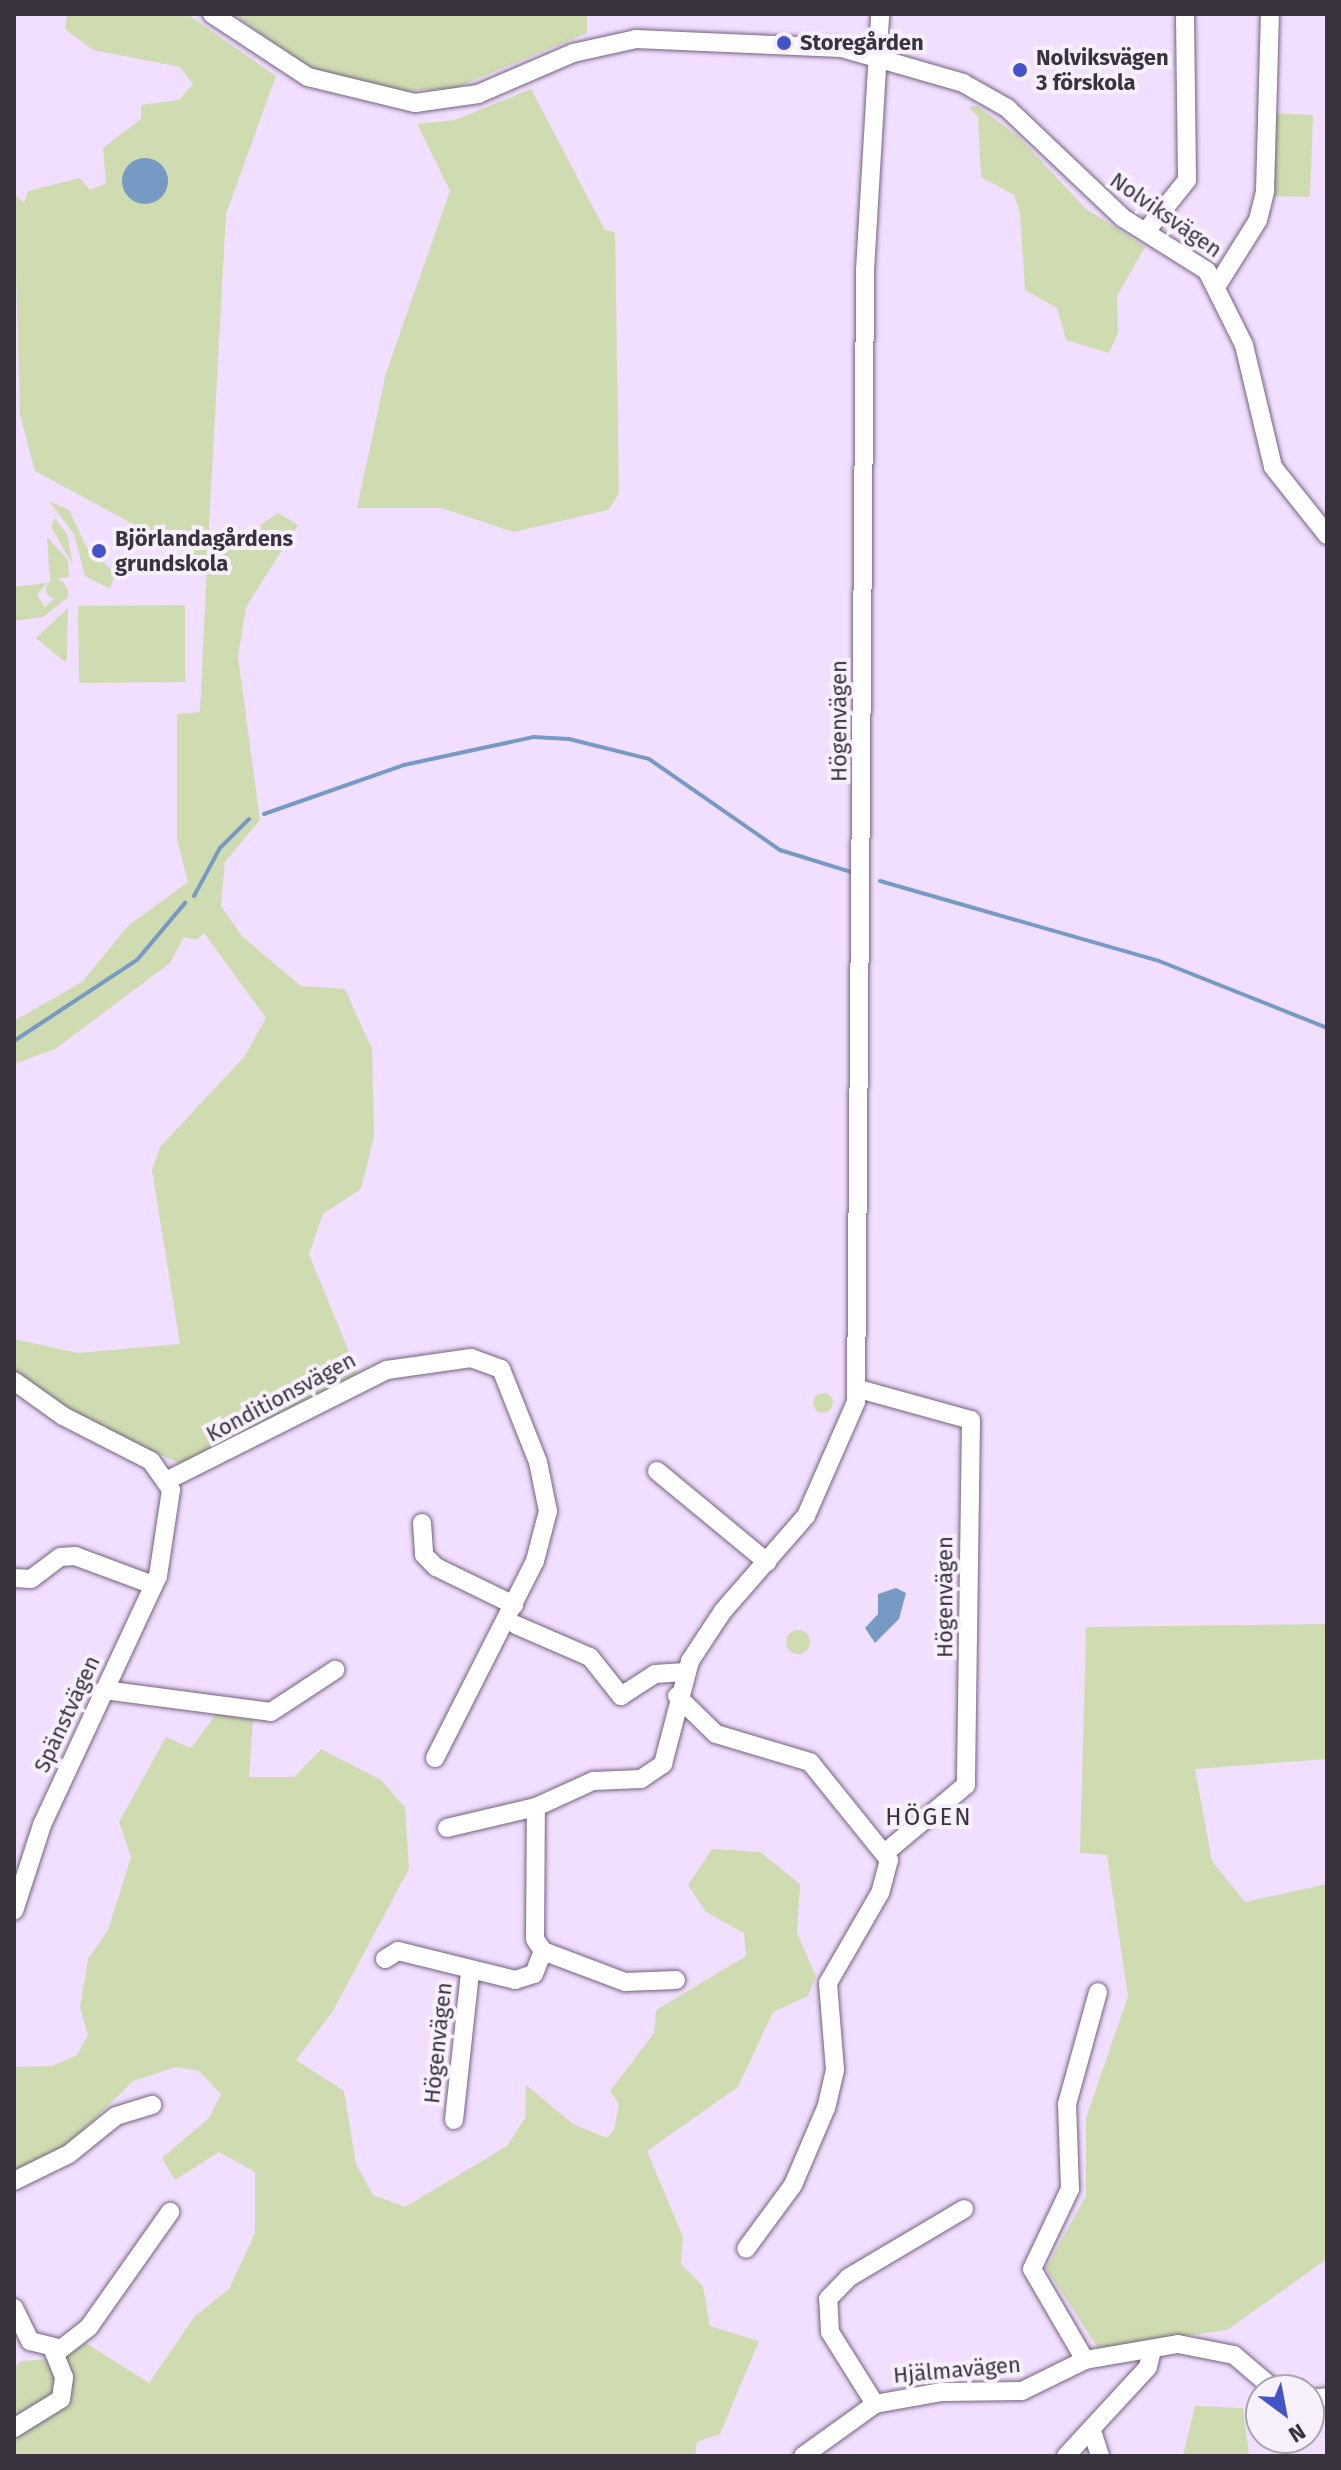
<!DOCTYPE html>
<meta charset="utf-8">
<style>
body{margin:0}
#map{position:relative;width:1341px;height:2470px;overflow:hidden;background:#f2defe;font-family:"Fira Sans",sans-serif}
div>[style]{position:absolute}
.green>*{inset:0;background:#cfdcb1}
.round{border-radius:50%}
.water>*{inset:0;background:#779ac4}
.stream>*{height:4px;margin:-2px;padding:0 2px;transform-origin:2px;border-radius:2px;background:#779ac4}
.roads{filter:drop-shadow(0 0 2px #74627e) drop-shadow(0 0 2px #74627e)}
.minor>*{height:18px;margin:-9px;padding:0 9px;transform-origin:9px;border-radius:9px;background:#fff}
.dots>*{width:22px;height:22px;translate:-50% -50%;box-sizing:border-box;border:4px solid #f8f0fd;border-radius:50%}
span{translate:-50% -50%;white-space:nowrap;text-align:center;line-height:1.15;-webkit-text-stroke:8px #f8f0fd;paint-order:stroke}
.poi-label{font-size:22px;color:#3a323f;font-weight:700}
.left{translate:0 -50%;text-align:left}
.street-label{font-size:22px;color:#3a323f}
.neighbourhood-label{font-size:24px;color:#3a323f;letter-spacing:2px}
.frame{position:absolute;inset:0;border:16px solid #3a323f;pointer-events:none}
.north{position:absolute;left:1245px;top:2374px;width:80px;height:80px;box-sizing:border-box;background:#f8f0fd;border:2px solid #aca4b1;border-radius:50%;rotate:148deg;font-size:22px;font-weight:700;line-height:32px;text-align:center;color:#3a323f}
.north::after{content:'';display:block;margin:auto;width:28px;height:36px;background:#4254c8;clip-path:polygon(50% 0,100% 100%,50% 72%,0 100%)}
</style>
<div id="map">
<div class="green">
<div style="clip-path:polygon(67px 14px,187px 14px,276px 76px,226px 214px,207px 563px,278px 513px,298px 525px,246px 607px,238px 657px,260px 820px,225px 862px,221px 906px,242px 936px,301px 986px,345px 989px,372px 1049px,374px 1136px,361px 1189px,323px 1214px,309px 1254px,358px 1374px,181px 1464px,75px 1417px,14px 1375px,14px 1339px,78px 1353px,180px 1344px,152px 1170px,160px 1147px,244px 1057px,266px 1018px,204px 933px,196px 940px,184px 937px,170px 963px,55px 1049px,14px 1064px,14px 1021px,82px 982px,129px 925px,188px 882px,177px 839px,177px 714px,200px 712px,207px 564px,35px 471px,20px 415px,14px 194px,24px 203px,28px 191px,80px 178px,90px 190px,106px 183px,103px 148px,141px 119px,141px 105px,179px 100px,193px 84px,180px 67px,93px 50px,65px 29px)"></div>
<div style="clip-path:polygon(234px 14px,587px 14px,587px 33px,455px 88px,391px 92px,306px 65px)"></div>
<div style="clip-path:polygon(531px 89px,605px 230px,615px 232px,619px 494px,608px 510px,514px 532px,441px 508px,357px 508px,386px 373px,450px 191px,417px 124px,455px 120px)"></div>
<div style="clip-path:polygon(977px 106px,1018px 136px,1085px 208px,1145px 247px,1117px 296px,1118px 333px,1109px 353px,1066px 340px,1057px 308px,1025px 290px,1020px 213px,1014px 195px,981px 177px,978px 117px,969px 107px)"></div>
<div style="clip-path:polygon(1274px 113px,1313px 115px,1310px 197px,1271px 196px)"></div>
<div style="clip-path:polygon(49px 501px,69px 510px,87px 548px,116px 573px,110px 589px,85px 576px,74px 534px)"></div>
<div style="clip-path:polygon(55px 518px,67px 534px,73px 565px,51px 527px)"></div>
<div style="clip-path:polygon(47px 537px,68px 560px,69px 577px,50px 580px)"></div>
<div class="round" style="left:46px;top:579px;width:20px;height:20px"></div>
<div style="clip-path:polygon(47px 583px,37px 595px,45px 607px,68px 587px,68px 597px,43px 617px,14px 621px,14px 587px)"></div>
<div style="clip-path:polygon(185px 605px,185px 682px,79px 683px,78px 606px)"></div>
<div style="clip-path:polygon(68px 608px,67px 659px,65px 662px,36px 638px)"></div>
<div class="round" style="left:813px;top:1393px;width:20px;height:20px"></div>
<div style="clip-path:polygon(1327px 1624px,1327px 1759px,1195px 1769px,1212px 1861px,1245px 1902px,1327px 1884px,1327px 2259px,1227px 2330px,1098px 2348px,1046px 2268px,1086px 2196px,1086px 2118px,1128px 1996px,1107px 1855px,1080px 1853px,1086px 1627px)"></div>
<div class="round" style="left:786px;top:1630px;width:24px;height:24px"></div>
<div style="clip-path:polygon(216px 1714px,253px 1720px,249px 1777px,294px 1777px,321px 1749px,381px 1780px,405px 1807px,409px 1869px,333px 2011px,296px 2060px,344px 2091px,356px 2164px,373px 2195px,405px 2207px,507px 2146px,525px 2118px,526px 2085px,573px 2124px,607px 2138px,614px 2130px,619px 2104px,610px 2091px,654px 2033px,656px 2010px,746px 1956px,744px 1933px,706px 1912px,688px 1885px,712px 1849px,760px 1852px,800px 1884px,797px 1933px,816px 1976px,808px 1996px,773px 2012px,738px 2087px,647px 2151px,683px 2237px,681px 2264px,703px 2286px,710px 2326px,759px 2341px,720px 2434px,697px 2442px,695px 2456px,14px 2456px,14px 2368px,21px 2361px,62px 2358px,86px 2343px,149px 2383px,194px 2317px,229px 2289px,255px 2233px,255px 2172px,219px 2152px,175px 2180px,162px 2158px,209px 2118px,221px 2094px,199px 2071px,176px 2067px,133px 2081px,67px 2146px,14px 2185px,14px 2067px,52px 2066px,77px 2055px,88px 2035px,80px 2007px,88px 1959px,108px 1930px,131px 1857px,119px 1822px,166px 1737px,191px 1748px)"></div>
<div style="clip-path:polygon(1195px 2406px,1243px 2408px,1249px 2456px,1183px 2456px)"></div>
</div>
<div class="water">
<div class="round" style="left:122px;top:158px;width:46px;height:46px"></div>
<div style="clip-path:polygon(896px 1588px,906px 1593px,899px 1619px,875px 1643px,865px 1628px,878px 1614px,878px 1594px)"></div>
</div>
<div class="stream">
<div style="left:264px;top:814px;width:148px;rotate:-19.3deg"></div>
<div style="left:404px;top:765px;width:132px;rotate:-12.2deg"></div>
<div style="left:533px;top:737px;width:36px;rotate:3deg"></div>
<div style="left:569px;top:739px;width:82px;rotate:14deg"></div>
<div style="left:649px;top:759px;width:160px;rotate:34.8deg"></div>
<div style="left:780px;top:850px;width:74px;rotate:17.2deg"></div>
<div style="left:880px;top:881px;width:290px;rotate:16deg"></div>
<div style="left:1159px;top:961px;width:181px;rotate:21.7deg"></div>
<div style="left:194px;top:896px;width:55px;rotate:-61.6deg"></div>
<div style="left:220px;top:848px;width:41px;rotate:-45deg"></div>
<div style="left:14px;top:1041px;width:147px;rotate:-33.4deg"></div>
<div style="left:137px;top:960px;width:75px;rotate:-49.9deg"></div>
</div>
<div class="roads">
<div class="minor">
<div style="left:212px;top:14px;width:115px;rotate:33.3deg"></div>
<div style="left:308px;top:77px;width:110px;rotate:13.7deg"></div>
<div style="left:415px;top:103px;width:64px;rotate:-8.1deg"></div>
<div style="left:478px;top:94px;width:103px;rotate:-23.3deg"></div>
<div style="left:573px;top:53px;width:65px;rotate:-12.5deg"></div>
<div style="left:636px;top:39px;width:206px;rotate:2.5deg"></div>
<div style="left:842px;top:48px;width:126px;rotate:16.1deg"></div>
<div style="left:963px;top:83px;width:51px;rotate:29.6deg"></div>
<div style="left:1007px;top:108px;width:160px;rotate:43.5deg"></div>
<div style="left:1123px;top:218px;width:99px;rotate:32.2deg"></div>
<div style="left:1207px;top:271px;width:83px;rotate:63.4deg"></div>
<div style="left:1244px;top:345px;width:125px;rotate:76.6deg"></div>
<div style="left:1273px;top:467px;width:87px;rotate:51.5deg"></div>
<div style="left:1147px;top:230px;width:64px;rotate:-51.3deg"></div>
<div style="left:1187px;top:180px;width:166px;rotate:-90.7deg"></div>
<div style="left:1218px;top:284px;width:75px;rotate:-58deg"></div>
<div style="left:1258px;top:220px;width:30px;rotate:-76deg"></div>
<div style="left:1265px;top:191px;width:177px;rotate:-88.4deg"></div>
<div style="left:14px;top:1381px;width:60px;rotate:35.5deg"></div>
<div style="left:63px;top:1416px;width:99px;rotate:27.1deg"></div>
<div style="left:151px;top:1461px;width:35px;rotate:55deg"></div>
<div style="left:171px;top:1490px;width:87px;rotate:98.6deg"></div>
<div style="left:158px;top:1576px;width:275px;rotate:115deg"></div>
<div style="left:42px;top:1825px;width:90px;rotate:108deg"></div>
<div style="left:859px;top:1389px;width:116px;rotate:15.5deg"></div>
<div style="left:971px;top:1420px;width:365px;rotate:90.8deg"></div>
<div style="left:966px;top:1785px;width:104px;rotate:140.1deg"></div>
<div style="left:657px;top:1471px;width:143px;rotate:39.6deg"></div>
<div style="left:168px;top:1480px;width:245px;rotate:-26.7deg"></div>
<div style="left:387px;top:1370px;width:85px;rotate:-8.1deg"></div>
<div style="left:471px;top:1358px;width:32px;rotate:20deg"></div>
<div style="left:501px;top:1369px;width:100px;rotate:68.3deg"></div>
<div style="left:538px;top:1462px;width:50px;rotate:78.5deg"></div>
<div style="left:548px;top:1511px;width:52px;rotate:104.6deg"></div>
<div style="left:535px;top:1561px;width:221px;rotate:116.9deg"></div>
<div style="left:422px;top:1523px;width:32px;rotate:86deg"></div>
<div style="left:424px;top:1555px;width:17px;rotate:45deg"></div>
<div style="left:436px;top:1567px;width:87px;rotate:26deg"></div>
<div style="left:14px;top:1578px;width:17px;rotate:3deg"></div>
<div style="left:31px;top:1579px;width:36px;rotate:-37deg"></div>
<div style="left:60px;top:1557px;width:15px;rotate:-4deg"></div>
<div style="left:75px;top:1556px;width:83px;rotate:20.4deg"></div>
<div style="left:516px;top:1625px;width:81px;rotate:23.4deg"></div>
<div style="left:590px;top:1657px;width:50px;rotate:51.5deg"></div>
<div style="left:621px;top:1696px;width:40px;rotate:-32.9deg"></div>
<div style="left:655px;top:1674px;width:30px;rotate:-4deg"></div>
<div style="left:104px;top:1690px;width:168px;rotate:7.5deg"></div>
<div style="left:271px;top:1712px;width:77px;rotate:-33.3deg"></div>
<div style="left:677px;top:1696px;width:54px;rotate:44.3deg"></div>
<div style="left:716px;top:1734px;width:98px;rotate:16.6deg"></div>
<div style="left:810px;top:1762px;width:126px;rotate:51.1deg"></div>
<div style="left:889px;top:1860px;width:34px;rotate:105deg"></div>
<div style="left:880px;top:1893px;width:104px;rotate:120deg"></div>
<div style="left:828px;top:1983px;width:87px;rotate:85.4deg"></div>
<div style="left:835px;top:2070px;width:39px;rotate:103deg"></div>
<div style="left:826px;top:2108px;width:84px;rotate:113.2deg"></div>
<div style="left:793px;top:2185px;width:79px;rotate:126.3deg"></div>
<div style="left:447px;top:1828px;width:91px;rotate:-13.3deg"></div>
<div style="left:543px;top:1951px;width:88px;rotate:20.7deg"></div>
<div style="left:625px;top:1982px;width:51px;rotate:-2.2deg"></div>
<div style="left:385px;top:1959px;width:15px;rotate:-32deg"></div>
<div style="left:398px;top:1951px;width:121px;rotate:13.9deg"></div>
<div style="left:515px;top:1980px;width:20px;rotate:-18deg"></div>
<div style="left:534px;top:1974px;width:25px;rotate:-69deg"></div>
<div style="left:543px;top:1951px;width:14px;rotate:-124deg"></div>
<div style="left:535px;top:1939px;width:132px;rotate:-89.6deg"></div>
<div style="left:536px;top:1807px;width:63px;rotate:-24.5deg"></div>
<div style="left:593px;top:1781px;width:48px;rotate:-2.4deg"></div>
<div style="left:641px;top:1779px;width:27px;rotate:-34deg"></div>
<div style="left:663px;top:1764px;width:106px;rotate:-75.3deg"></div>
<div style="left:690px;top:1661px;width:60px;rotate:-56.6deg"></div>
<div style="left:723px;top:1611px;width:126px;rotate:-48.9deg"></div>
<div style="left:806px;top:1516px;width:124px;rotate:-66.3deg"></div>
<div style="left:856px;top:1402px;width:1132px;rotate:-89.54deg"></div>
<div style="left:865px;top:270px;width:256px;rotate:-86.6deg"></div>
<div style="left:454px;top:2120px;width:149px;rotate:-83.8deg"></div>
<div style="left:14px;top:2181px;width:61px;rotate:-26.1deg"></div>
<div style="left:69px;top:2154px;width:60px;rotate:-39deg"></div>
<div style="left:116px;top:2116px;width:38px;rotate:-17deg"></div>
<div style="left:14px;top:2308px;width:37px;rotate:64deg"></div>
<div style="left:30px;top:2341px;width:32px;rotate:14deg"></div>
<div style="left:61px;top:2349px;width:36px;rotate:-38deg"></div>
<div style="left:89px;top:2327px;width:141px;rotate:-54.8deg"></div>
<div style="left:1085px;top:2360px;width:105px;rotate:-120.2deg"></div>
<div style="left:1032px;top:2269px;width:89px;rotate:-64.6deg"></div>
<div style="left:1070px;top:2189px;width:85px;rotate:-92deg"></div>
<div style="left:1067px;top:2104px;width:116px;rotate:-74.5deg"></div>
<div style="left:1309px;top:2399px;width:18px;rotate:-6deg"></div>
<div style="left:875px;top:2404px;width:85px;rotate:-122deg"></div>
<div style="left:830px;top:2332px;width:33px;rotate:-93deg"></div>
<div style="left:828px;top:2299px;width:29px;rotate:-46deg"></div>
<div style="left:848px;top:2278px;width:135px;rotate:-30.7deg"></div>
<div style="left:14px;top:2428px;width:55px;rotate:-31.7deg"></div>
<div style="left:61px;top:2399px;width:22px;rotate:-82deg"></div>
<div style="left:64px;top:2377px;width:31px;rotate:-112deg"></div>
<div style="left:1092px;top:2431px;width:26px;rotate:72deg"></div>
<div style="left:803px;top:2456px;width:89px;rotate:-35.8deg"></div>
<div style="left:875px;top:2404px;width:68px;rotate:-10.2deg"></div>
<div style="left:942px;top:2392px;width:80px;rotate:-0.7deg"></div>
<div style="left:1022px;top:2391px;width:70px;rotate:-26.2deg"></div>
<div style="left:1085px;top:2360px;width:94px;rotate:-9.8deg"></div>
<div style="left:1178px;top:2344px;width:57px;rotate:11.1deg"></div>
<div style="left:1234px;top:2355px;width:54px;rotate:40.5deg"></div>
<div style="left:1066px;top:2456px;width:121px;rotate:-47.3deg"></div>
<div style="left:1148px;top:2367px;width:17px;rotate:-77deg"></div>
</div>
</div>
<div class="dots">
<div style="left:784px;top:43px;background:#4254c8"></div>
<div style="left:1020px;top:70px;background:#4254c8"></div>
<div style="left:99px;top:551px;background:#4254c8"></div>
</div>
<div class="poi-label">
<span class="left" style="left:800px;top:43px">Storegården</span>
<span class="left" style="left:1036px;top:70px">Nolviksvägen<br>3 förskola</span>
<span class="left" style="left:115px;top:551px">Björlandagårdens<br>grundskola</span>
</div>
<div class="street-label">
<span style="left:1166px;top:215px;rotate:35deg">Nolviksvägen</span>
<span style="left:839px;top:721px;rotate:-90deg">Högenvägen</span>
<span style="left:281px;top:1397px;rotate:-28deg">Konditionsvägen</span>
<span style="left:945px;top:1597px;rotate:-90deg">Högenvägen</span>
<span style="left:67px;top:1714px;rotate:-65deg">Spänstvägen</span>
<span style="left:438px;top:2043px;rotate:-84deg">Högenvägen</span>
<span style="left:957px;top:2370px;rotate:-5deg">Hjälmavägen</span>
</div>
<div class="neighbourhood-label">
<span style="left:929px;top:1818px">HÖGEN</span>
</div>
<div class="frame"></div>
<div class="north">N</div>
</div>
